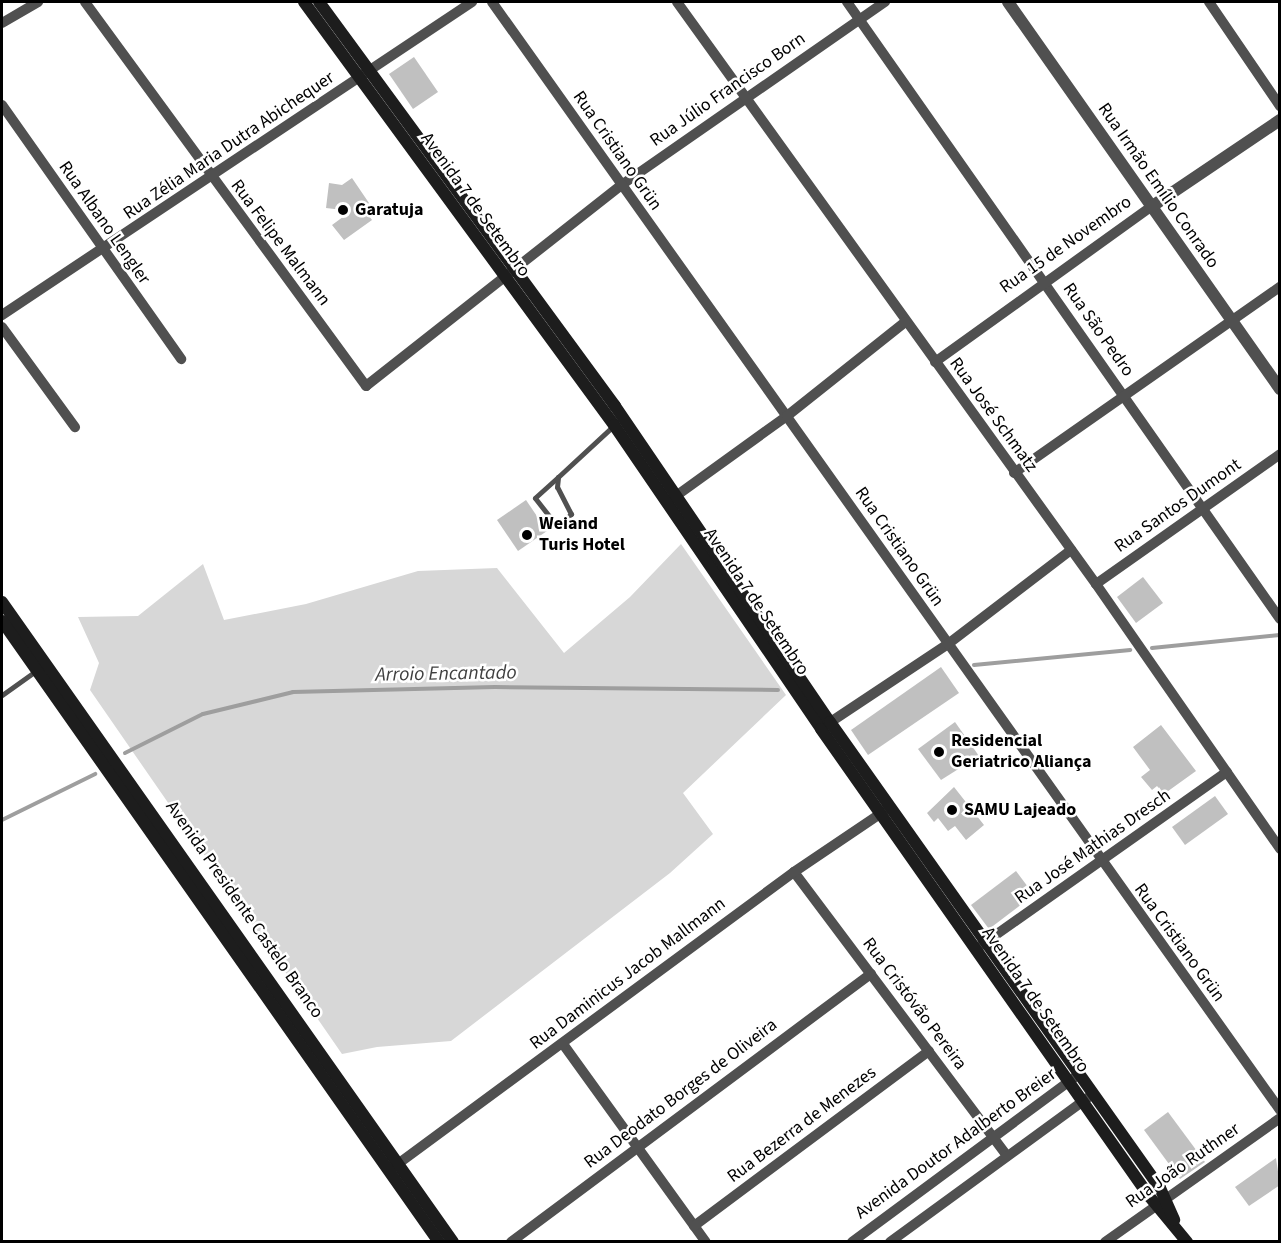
<!DOCTYPE html>
<meta charset="utf-8">
<style>
body{margin:0}
#map{position:relative;width:1281px;height:1243px;overflow:hidden;background:#fff;font-family:"Source Sans 3",sans-serif}
div>[style]{position:absolute}
.green>*{inset:0;background:#d7d7d7}
.stream>*{height:4px;margin:-2px;padding:0 2px;transform-origin:2px;border-radius:2px;background:#9e9e9e}
.building>*{inset:0;background:#c0c0c0}
.service>*{height:5px;margin:-2.5px;padding:0 2.5px;transform-origin:2.5px;border-radius:2.5px;background:#505050}
.minor>*{height:10px;margin:-5px;padding:0 5px;transform-origin:5px;border-radius:5px;background:#505050}
.tertiary>*{height:12px;margin:-6px;padding:0 6px;transform-origin:6px;border-radius:6px;background:#505050}
.secondary>*{height:12px;margin:-6px;padding:0 6px;transform-origin:6px;border-radius:6px;background:#1d1d1d}
.dots>*{width:16px;height:16px;translate:-50% -50%;box-sizing:border-box;border:3px solid #fff;border-radius:50%}
span{translate:-50% -50%;white-space:nowrap;text-align:center;line-height:1.15;-webkit-text-stroke:5px #fff;paint-order:stroke}
.street-label{font-size:18px;color:#000}
.poi-label{font-size:18px;color:#000;font-weight:700}
.left{translate:0 -50%;text-align:left}
.water-label{font-size:20px;color:#3f3f3f;font-style:italic}
.frame{position:absolute;inset:0;border:3px solid #000;pointer-events:none}
</style>
<div id="map">
<div class="green">
<div style="clip-path:polygon(681px 544px,786px 695px,683px 793px,713px 834px,670px 873px,451px 1041px,377px 1047px,342px 1054px,90px 690px,99px 663px,78px 617px,138px 616px,203px 564px,224px 620px,306px 604px,418px 571px,497px 568px,564px 653px,630px 597px)"></div>
</div>
<div class="stream">
<div style="left:1152px;top:648px;width:128px;rotate:-5.8deg"></div>
<div style="left:974px;top:665px;width:157px;rotate:-5.5deg"></div>
<div style="left:125px;top:753px;width:87px;rotate:-26.6deg"></div>
<div style="left:203px;top:714px;width:93px;rotate:-13.7deg"></div>
<div style="left:293px;top:692px;width:202px;rotate:-1.4deg"></div>
<div style="left:495px;top:687px;width:283px;rotate:0.6deg"></div>
<div style="left:2px;top:820px;width:104px;rotate:-26.3deg"></div>
</div>
<div class="building">
<div style="clip-path:polygon(414px 57px,438px 92px,413px 109px,389px 74px)"></div>
<div style="clip-path:polygon(352px 178px,369px 203px,363px 207px,372px 220px,344px 240px,332px 225px,351px 211px,326px 208px,329px 183px,342px 185px)"></div>
<div style="clip-path:polygon(526px 500px,547px 531px,518px 551px,497px 520px)"></div>
<div style="clip-path:polygon(1143px 577px,1163px 603px,1136px 623px,1117px 597px)"></div>
<div style="clip-path:polygon(941px 667px,959px 693px,868px 755px,851px 730px)"></div>
<div style="clip-path:polygon(955px 722px,979px 756px,941px 780px,918px 749px)"></div>
<div style="clip-path:polygon(1161px 725px,1196px 771px,1164px 794px,1157px 786px,1152px 790px,1141px 777px,1150px 770px,1133px 747px)"></div>
<div style="clip-path:polygon(954px 787px,984px 825px,966px 840px,955px 826px,948px 831px,938px 818px,934px 822px,927px 813px)"></div>
<div style="clip-path:polygon(1215px 796px,1228px 814px,1185px 845px,1172px 827px)"></div>
<div style="clip-path:polygon(1016px 871px,1034px 895px,989px 929px,971px 905px)"></div>
<div style="clip-path:polygon(1168px 1112px,1205px 1162px,1180px 1179px,1144px 1130px)"></div>
<div style="clip-path:polygon(1276px 1158px,1280px 1185px,1249px 1206px,1235px 1187px)"></div>
</div>
<div class="service">
<div style="left:558px;top:477px;width:31px;rotate:138deg"></div>
<div style="left:535px;top:498px;width:28px;rotate:52deg"></div>
<div style="left:552px;top:520px;width:9px;rotate:27deg"></div>
<div style="left:560px;top:524px;width:15px;rotate:-42deg"></div>
<div style="left:571px;top:514px;width:30px;rotate:-117deg"></div>
<div style="left:557px;top:487px;width:10px;rotate:-84deg"></div>
<div style="left:558px;top:477px;width:75px;rotate:-42.8deg"></div>
<div style="left:2px;top:695px;width:43px;rotate:-35.5deg"></div>
</div>
<div class="minor">
<div style="left:85px;top:2px;width:476px;rotate:53.8deg"></div>
<div style="left:366px;top:386px;width:323px;rotate:-38.2deg"></div>
<div style="left:620px;top:186px;width:323px;rotate:-34.8deg"></div>
<div style="left:492px;top:2px;width:1360px;rotate:54.58deg"></div>
<div style="left:677px;top:2px;width:717px;rotate:54.25deg"></div>
<div style="left:1096px;top:584px;width:323px;rotate:55.2deg"></div>
<div style="left:847px;top:2px;width:754px;rotate:54.94deg"></div>
<div style="left:1209px;top:2px;width:126px;rotate:55.7deg"></div>
<div style="left:2px;top:23px;width:42px;rotate:-30.3deg"></div>
<div style="left:2px;top:105px;width:311px;rotate:54.8deg"></div>
<div style="left:2px;top:315px;width:565px;rotate:-33.66deg"></div>
<div style="left:2px;top:327px;width:124px;rotate:53.9deg"></div>
<div style="left:935px;top:362px;width:266px;rotate:-35.7deg"></div>
<div style="left:1014px;top:473px;width:325px;rotate:-35deg"></div>
<div style="left:669px;top:501px;width:145px;rotate:-35.8deg"></div>
<div style="left:787px;top:416px;width:151px;rotate:-38.5deg"></div>
<div style="left:1096px;top:584px;width:225px;rotate:-35.2deg"></div>
<div style="left:823px;top:727px;width:150px;rotate:-33.6deg"></div>
<div style="left:948px;top:644px;width:155px;rotate:-37.4deg"></div>
<div style="left:794px;top:872px;width:355px;rotate:53.1deg"></div>
<div style="left:980px;top:946px;width:302px;rotate:-35.2deg"></div>
<div style="left:563px;top:1044px;width:244px;rotate:54.2deg"></div>
<div style="left:391px;top:1169px;width:501px;rotate:-36.39deg"></div>
<div style="left:794px;top:872px;width:111px;rotate:-34deg"></div>
<div style="left:694px;top:1226px;width:293px;rotate:-36.7deg"></div>
<div style="left:511px;top:1242px;width:449px;rotate:-36.7deg"></div>
<div style="left:852px;top:1242px;width:277px;rotate:-36.5deg"></div>
<div style="left:890px;top:1242px;width:246px;rotate:-36.1deg"></div>
<div style="left:1105px;top:1242px;width:214px;rotate:-35.3deg"></div>
</div>
<div class="tertiary">
<div style="left:1008px;top:2px;width:473px;rotate:54.9deg"></div>
<div style="left:1151px;top:207px;width:156px;rotate:-34deg"></div>
</div>
<div class="secondary">
<div style="left:304px;top:2px;width:524px;rotate:53.76deg"></div>
<div style="left:614px;top:425px;width:368px;rotate:55.7deg"></div>
<div style="left:821px;top:729px;width:571px;rotate:54.92deg"></div>
<div style="left:1149px;top:1196px;width:60px;rotate:50.4deg"></div>
<div style="left:319px;top:2px;width:501px;rotate:53.77deg"></div>
<div style="left:615px;top:406px;width:382px;rotate:55.8deg"></div>
<div style="left:830px;top:722px;width:571px;rotate:54.7deg"></div>
<div style="left:1160px;top:1188px;width:35px;rotate:66deg"></div>
<div style="left:2px;top:602px;width:783px;rotate:54.83deg"></div>
<div style="left:2px;top:621px;width:759px;rotate:54.87deg"></div>
</div>
<div class="dots">
<div style="left:343px;top:210px;background:#000"></div>
<div style="left:527px;top:535px;background:#000"></div>
<div style="left:939px;top:752px;background:#000"></div>
<div style="left:952px;top:810px;background:#000"></div>
</div>
<div class="street-label">
<span style="left:728px;top:90px;rotate:-35deg">Rua Júlio Francisco Born</span>
<span style="left:229px;top:146px;rotate:-34deg">Rua Zélia Maria Dutra Abichequer</span>
<span style="left:617px;top:151px;rotate:55deg">Rua Cristiano Grün</span>
<span style="left:1158px;top:186px;rotate:55deg">Rua Irmão Emílio Conrado</span>
<span style="left:475px;top:205px;rotate:54deg">Avenida 7 de Setembro</span>
<span style="left:104px;top:223px;rotate:55deg">Rua Albano Lengler</span>
<span style="left:280px;top:243px;rotate:53deg">Rua Felipe Malmann</span>
<span style="left:1066px;top:245px;rotate:-35deg">Rua 15 de Novembro</span>
<span style="left:1098px;top:330px;rotate:55deg">Rua São Pedro</span>
<span style="left:993px;top:415px;rotate:54deg">Rua José Schmatz</span>
<span style="left:1178px;top:506px;rotate:-35deg">Rua Santos Dumont</span>
<span style="left:899px;top:547px;rotate:55deg">Rua Cristiano Grün</span>
<span style="left:756px;top:602px;rotate:56deg">Avenida 7 de Setembro</span>
<span style="left:1093px;top:847px;rotate:-35deg">Rua José Mathias Dresch</span>
<span style="left:244px;top:910px;rotate:55deg">Avenida Presidente Castelo Branco</span>
<span style="left:1179px;top:943px;rotate:54deg">Rua Cristiano Grün</span>
<span style="left:628px;top:974px;rotate:-37deg">Rua Daminicus Jacob Mallmann</span>
<span style="left:1035px;top:1000px;rotate:55deg">Avenida 7 de Setembro</span>
<span style="left:914px;top:1004px;rotate:53deg">Rua Cristóvão Pereira</span>
<span style="left:681px;top:1094px;rotate:-37deg">Rua Deodato Borges de Oliveira</span>
<span style="left:802px;top:1125px;rotate:-37deg">Rua Bezerra de Menezes</span>
<span style="left:956px;top:1144px;rotate:-36deg">Avenida Doutor Adalberto Breier</span>
<span style="left:1183px;top:1166px;rotate:-35deg">Rua João Ruthner</span>
</div>
<div class="poi-label">
<span class="left" style="left:355px;top:210px">Garatuja</span>
<span class="left" style="left:539px;top:535px">Weiand<br>Turis Hotel</span>
<span class="left" style="left:951px;top:752px">Residencial<br>Geriatrico Aliança</span>
<span class="left" style="left:964px;top:810px">SAMU Lajeado</span>
</div>
<div class="water-label">
<span style="left:446px;top:674px;rotate:-1deg">Arroio Encantado</span>
</div>
<div class="frame"></div>
</div>
